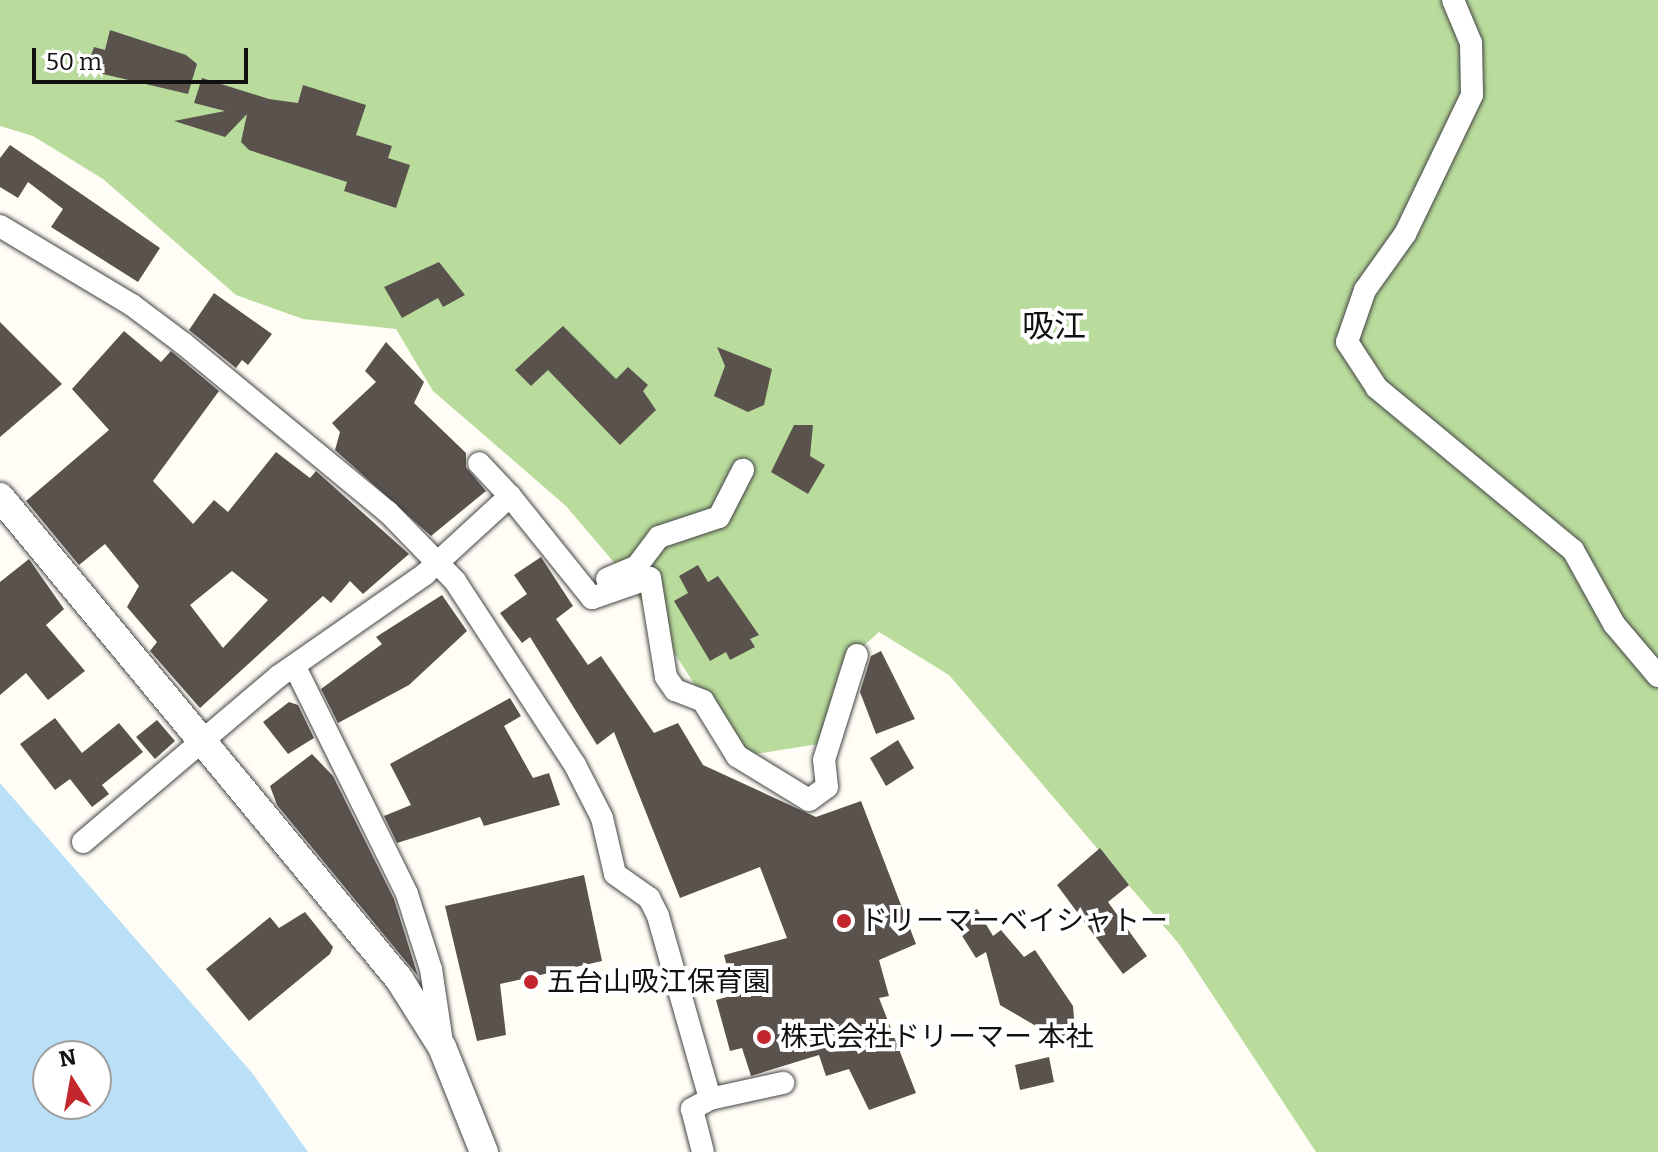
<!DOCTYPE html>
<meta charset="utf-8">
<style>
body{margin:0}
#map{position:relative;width:1658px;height:1152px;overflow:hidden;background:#fffdf5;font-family:Bitter,"Noto Sans JP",serif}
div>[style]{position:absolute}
.forest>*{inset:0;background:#b9dc9c}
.water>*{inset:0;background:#b9e0f7}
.building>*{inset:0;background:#5a524d}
.roads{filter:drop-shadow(0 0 2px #444) drop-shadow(0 0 2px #444)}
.minor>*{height:22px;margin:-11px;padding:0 11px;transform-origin:11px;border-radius:11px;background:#fff}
.tertiary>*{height:28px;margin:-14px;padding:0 14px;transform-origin:14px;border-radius:14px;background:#fff}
.dots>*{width:22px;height:22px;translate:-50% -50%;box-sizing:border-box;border:4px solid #fff;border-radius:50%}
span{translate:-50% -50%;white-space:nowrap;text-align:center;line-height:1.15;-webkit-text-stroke:8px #fff;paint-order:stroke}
.poi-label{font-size:28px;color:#111}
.left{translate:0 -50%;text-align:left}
.quarter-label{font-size:32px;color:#111}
.north{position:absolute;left:32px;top:1040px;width:80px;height:80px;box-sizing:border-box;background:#fff;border:2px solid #a0a0a0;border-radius:50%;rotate:349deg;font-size:22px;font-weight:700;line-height:32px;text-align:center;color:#111}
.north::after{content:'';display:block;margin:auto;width:28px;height:36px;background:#c4262e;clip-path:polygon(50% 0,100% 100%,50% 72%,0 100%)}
.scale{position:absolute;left:32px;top:48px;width:216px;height:36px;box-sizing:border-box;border:4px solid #111;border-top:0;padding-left:10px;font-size:24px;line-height:28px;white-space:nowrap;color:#111;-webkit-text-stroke:6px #fff;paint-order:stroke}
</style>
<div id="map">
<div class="forest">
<div style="clip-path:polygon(0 0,1658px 0,1658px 1152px,1316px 1152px,1179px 944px,949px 675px,879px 632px,841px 666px,818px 744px,755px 754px,733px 744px,623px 573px,566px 506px,433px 391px,396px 329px,303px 319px,236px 295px,103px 179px,33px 136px,0 126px)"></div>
</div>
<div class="water">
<div style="clip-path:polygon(evenodd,0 783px,253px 1074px,308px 1152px,0 1152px,0 783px,48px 1056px,96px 1056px,96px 1104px,48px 1104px,48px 1056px)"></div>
</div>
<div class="building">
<div style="clip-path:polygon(110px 30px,186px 55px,197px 64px,188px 94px,86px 70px,94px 47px,105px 50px)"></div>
<div style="clip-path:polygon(202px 78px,269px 99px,298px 103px,303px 85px,366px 105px,356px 135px,392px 146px,388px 158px,410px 165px,396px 208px,344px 191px,347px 182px,249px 150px,241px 142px,247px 114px,225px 137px,174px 121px,225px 111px,194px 103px)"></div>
<div style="clip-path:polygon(10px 145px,160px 248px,138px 282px,51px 227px,63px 209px,28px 182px,18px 198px,0 187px,0 158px)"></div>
<div style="clip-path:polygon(439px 262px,465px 295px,443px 307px,438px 298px,402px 318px,384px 287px)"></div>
<div style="clip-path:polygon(214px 293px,272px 334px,248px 365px,242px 360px,236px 368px,189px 330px)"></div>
<div style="clip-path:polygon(0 322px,62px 384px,0 437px)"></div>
<div style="clip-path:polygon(563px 326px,616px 379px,628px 367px,648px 385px,643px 391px,656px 410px,620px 445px,548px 370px,531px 386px,515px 370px)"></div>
<div style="clip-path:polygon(evenodd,124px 331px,161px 362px,171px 351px,219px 391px,153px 481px,193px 524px,214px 500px,228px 512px,276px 452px,310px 478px,316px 471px,409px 554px,363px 594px,350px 581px,331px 603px,323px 596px,200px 708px,150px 651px,157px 642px,127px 607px,139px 586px,105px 544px,79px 565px,26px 501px,109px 430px,72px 389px,124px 331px,232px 571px,268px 600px,223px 648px,190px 605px,232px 571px)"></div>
<div style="clip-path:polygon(386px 342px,424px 382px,414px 403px,466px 453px,466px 467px,486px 491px,431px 536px,335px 450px,340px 432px,332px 423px,376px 382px,365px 371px)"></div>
<div style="clip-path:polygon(717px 347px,772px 369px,764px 405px,748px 412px,714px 396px,725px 366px)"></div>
<div style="clip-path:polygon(794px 425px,813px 425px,810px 456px,825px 465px,808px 494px,771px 472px)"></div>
<div style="clip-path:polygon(541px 557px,573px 606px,556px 619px,588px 665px,601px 656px,654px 733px,678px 723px,703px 765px,816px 817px,861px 801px,916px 944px,879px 960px,889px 996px,879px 998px,916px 1093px,869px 1110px,849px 1069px,826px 1076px,819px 1055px,751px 1076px,742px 1048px,730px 1051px,716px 1000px,734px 995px,724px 955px,787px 938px,760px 867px,680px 898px,614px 732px,597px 745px,530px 637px,522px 643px,500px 613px,527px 594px,514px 575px)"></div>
<div style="clip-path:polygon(29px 559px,64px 609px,46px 625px,85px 671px,48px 700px,26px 673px,0 695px,0 582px)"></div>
<div style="clip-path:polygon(698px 565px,708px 582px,718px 576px,759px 635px,750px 639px,755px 647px,730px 660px,726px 652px,710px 661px,674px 601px,688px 593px,679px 576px)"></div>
<div style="clip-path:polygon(442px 595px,467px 631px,409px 685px,338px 723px,321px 689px,382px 644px,376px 637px)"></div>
<div style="clip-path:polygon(881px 651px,915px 719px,876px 734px,860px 692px,871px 656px)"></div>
<div style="clip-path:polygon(510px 698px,521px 716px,504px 726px,533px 778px,549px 773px,560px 805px,484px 826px,480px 817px,397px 843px,384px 816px,411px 805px,390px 764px)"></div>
<div style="clip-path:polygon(289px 702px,298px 705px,314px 738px,288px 754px,263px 722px)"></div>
<div style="clip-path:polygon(55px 718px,82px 753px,119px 723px,143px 752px,102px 785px,109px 794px,92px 807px,70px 779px,55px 790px,20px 744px)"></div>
<div style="clip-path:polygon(157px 720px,175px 741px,155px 759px,136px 737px)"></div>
<div style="clip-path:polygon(898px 740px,914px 768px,886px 786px,870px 758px)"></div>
<div style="clip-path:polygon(312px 754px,333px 776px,394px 899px,418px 976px,277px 805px,270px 786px)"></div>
<div style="clip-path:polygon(1100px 848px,1129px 885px,1108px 902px,1147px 956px,1123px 974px,1057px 885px)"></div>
<div style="clip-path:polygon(584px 875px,602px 961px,500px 984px,506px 1035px,477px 1041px,445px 906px)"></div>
<div style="clip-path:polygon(977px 909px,993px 936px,1001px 930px,1024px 957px,1035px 950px,1073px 1006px,1075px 1030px,1060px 1040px,1000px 1005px,986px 952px,976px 958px,954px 923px)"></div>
<div style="clip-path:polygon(305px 912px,333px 947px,330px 954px,249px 1021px,206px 969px,270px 917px,279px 928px)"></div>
<div style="clip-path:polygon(1049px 1057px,1054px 1082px,1020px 1090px,1015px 1065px)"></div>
</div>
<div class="roads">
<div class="minor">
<div style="left:1453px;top:0;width:47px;rotate:67.3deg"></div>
<div style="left:1471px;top:43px;width:52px;rotate:88.9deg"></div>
<div style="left:1472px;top:95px;width:154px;rotate:115.7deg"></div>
<div style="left:1405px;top:234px;width:69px;rotate:125.5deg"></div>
<div style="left:1365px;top:290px;width:55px;rotate:109.1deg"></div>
<div style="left:1347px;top:342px;width:55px;rotate:56.9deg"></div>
<div style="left:1377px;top:388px;width:254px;rotate:39.6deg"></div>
<div style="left:1573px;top:550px;width:85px;rotate:61deg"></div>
<div style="left:1614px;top:624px;width:68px;rotate:49.8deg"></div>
<div style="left:0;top:226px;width:154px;rotate:30.9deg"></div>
<div style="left:132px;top:305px;width:65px;rotate:36.9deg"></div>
<div style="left:184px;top:344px;width:264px;rotate:39.5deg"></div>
<div style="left:388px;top:512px;width:96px;rotate:45.8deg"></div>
<div style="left:455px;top:581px;width:220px;rotate:56.9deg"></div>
<div style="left:575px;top:765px;width:59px;rotate:63deg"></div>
<div style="left:602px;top:818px;width:57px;rotate:76.9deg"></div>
<div style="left:615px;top:874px;width:42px;rotate:35.2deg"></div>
<div style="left:649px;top:898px;width:20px;rotate:63deg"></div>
<div style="left:658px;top:916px;width:190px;rotate:74.1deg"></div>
<div style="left:710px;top:1099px;width:21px;rotate:151deg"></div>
<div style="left:692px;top:1109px;width:44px;rotate:75.7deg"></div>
<div style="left:510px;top:496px;width:131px;rotate:51.2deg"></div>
<div style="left:592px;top:598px;width:61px;rotate:-19deg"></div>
<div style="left:650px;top:578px;width:100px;rotate:80.8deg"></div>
<div style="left:666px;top:677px;width:16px;rotate:55deg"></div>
<div style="left:675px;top:690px;width:30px;rotate:21deg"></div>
<div style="left:703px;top:701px;width:65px;rotate:58.3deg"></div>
<div style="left:737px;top:756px;width:84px;rotate:31.4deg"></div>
<div style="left:809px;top:800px;width:22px;rotate:-36deg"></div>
<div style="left:827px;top:787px;width:27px;rotate:-96deg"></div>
<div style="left:824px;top:760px;width:110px;rotate:-72.6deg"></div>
<div style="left:607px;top:579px;width:33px;rotate:-23deg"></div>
<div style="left:637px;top:566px;width:36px;rotate:-53deg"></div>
<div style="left:659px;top:537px;width:63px;rotate:-18.4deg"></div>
<div style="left:719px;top:517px;width:53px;rotate:-62.9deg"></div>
<div style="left:295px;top:667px;width:253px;rotate:63.7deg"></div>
<div style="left:407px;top:894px;width:79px;rotate:72.3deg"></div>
<div style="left:431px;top:969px;width:75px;rotate:81.5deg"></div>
<div style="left:83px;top:842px;width:257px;rotate:-40.3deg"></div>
<div style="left:279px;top:676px;width:177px;rotate:-34.9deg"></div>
<div style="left:424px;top:575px;width:117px;rotate:-42.6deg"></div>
<div style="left:510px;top:496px;width:45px;rotate:-133.2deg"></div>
<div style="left:710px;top:1099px;width:75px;rotate:-12.4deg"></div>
</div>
<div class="tertiary">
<div style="left:0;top:497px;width:626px;rotate:50.38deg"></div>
<div style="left:399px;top:979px;width:80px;rotate:57.7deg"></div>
<div style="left:442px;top:1047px;width:113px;rotate:68.2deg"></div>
</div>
</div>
<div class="dots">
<div style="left:844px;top:921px;background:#c4262e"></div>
<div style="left:531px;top:982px;background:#c4262e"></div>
<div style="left:764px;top:1037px;background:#c4262e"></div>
</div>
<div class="poi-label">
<span class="left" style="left:860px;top:921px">ドリーマーベイシャトー</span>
<span class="left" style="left:547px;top:982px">五台山吸江保育園</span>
<span class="left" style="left:780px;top:1037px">株式会社ドリーマー 本社</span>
</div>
<div class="quarter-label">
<span style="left:1054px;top:326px">吸江</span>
</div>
<div class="north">N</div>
<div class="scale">50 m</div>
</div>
